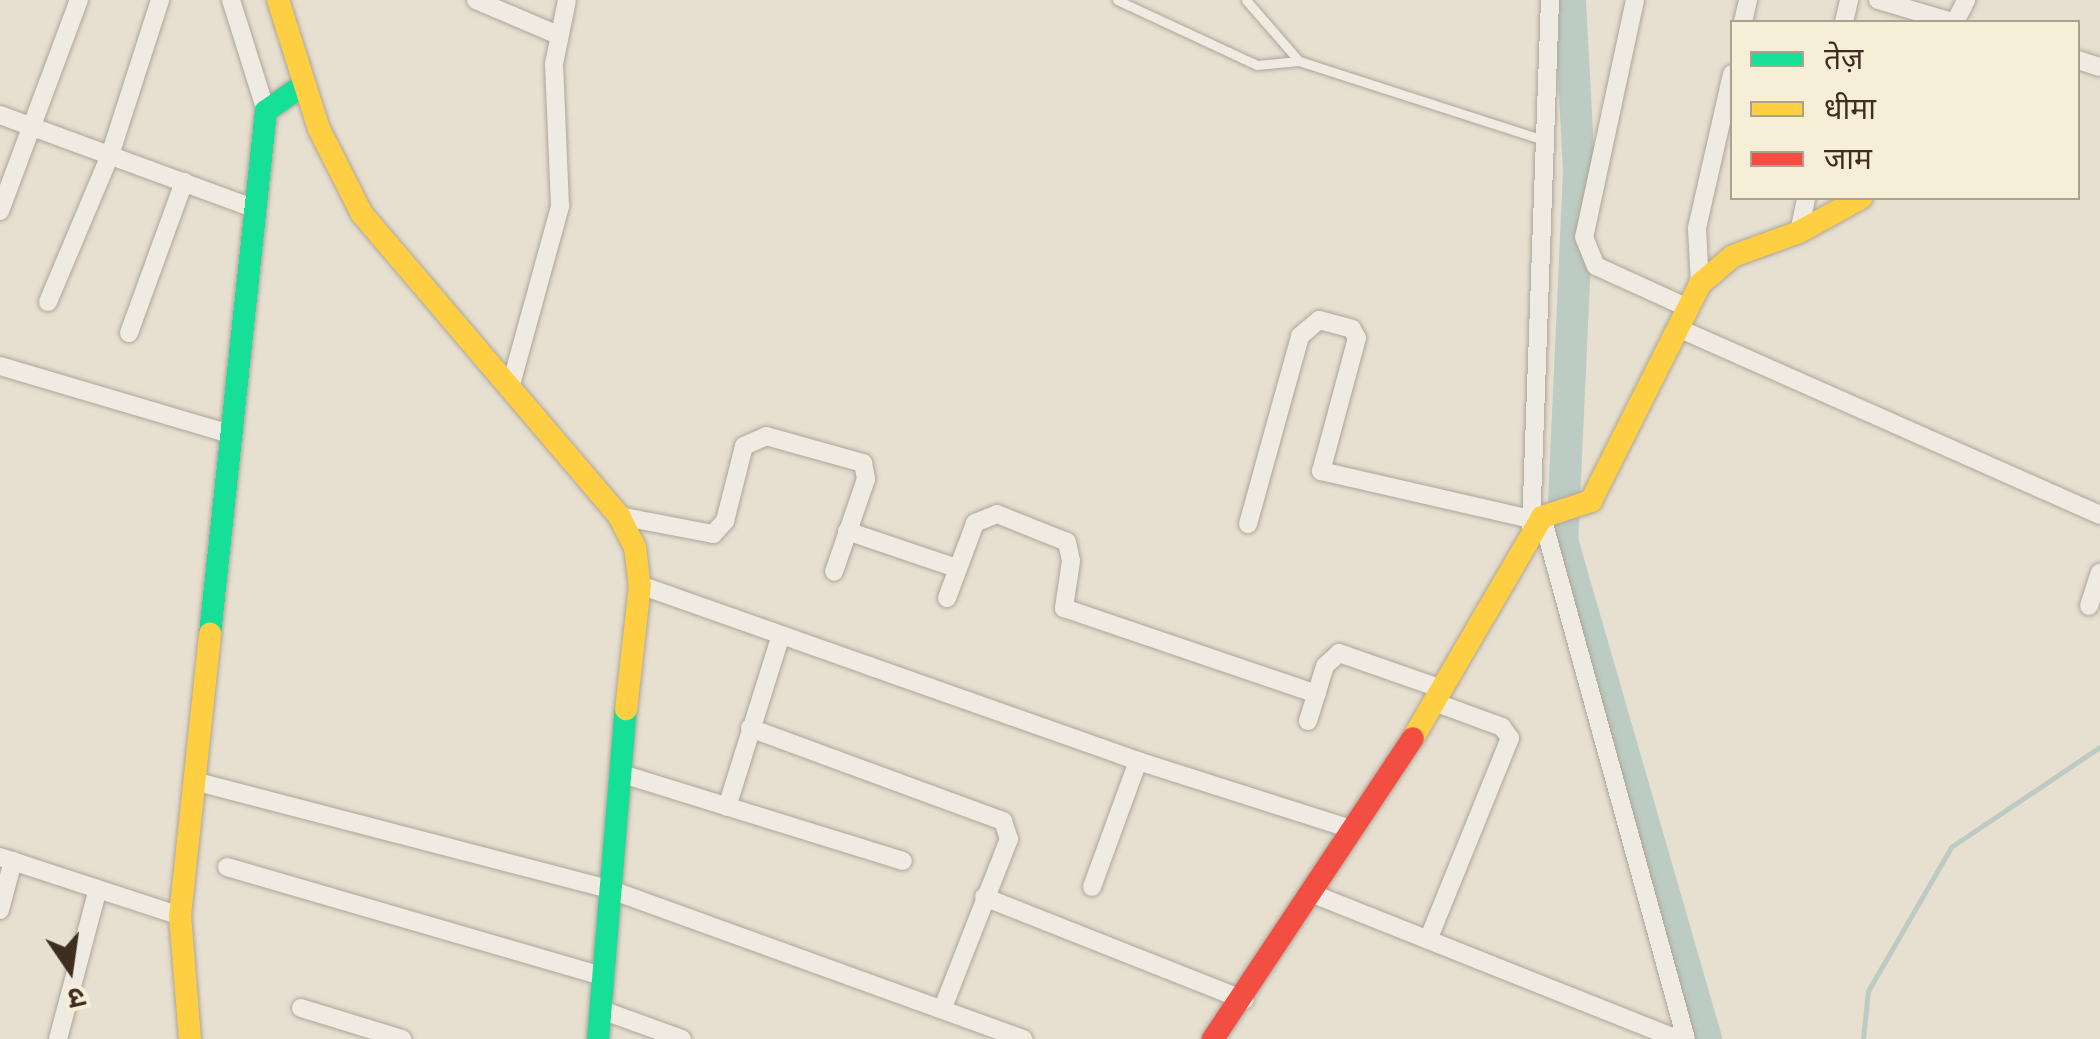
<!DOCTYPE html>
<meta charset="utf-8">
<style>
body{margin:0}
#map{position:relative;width:2100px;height:1039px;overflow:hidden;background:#e7e0d1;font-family:"Source Serif 4","Noto Sans Devanagari",serif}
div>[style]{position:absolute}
.stream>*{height:5px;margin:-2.5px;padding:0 2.5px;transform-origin:2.5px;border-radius:2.5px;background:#bcccc2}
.river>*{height:32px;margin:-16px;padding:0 16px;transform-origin:16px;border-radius:16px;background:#bcccc2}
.roads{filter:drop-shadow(0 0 2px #ada599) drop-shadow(0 0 2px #ada599)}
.lane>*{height:9px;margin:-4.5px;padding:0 4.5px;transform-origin:4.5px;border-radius:4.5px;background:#efebe3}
.street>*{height:18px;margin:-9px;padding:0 9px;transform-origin:9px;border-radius:9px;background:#efebe3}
.fast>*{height:22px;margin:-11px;padding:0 11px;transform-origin:11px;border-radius:11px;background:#16e098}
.slow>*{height:22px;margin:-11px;padding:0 11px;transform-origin:11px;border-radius:11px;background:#ffcf43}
.jam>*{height:22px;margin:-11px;padding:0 11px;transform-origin:11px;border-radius:11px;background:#f24e42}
span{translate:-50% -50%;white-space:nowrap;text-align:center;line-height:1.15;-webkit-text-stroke:9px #f7eed8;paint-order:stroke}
.legend{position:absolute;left:1730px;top:20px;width:350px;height:180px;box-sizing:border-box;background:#f7eed8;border:2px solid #ada18e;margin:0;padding:12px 18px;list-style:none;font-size:30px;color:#3d2e20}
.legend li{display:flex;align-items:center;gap:20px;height:50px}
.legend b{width:50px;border:2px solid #ada18e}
.north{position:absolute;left:20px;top:919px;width:100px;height:100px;-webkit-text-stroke:8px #f7eed8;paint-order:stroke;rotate:167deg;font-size:28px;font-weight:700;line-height:40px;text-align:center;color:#3d2e20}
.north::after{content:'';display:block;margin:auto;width:35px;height:45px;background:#3d2e20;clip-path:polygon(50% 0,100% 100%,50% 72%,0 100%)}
</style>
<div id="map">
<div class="stream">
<div style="left:1863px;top:1039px;width:48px;rotate:-84.1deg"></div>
<div style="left:1868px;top:991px;width:166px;rotate:-60deg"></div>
<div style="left:1951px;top:847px;width:179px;rotate:-33.9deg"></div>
</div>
<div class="river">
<div style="left:1570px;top:0;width:171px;rotate:87deg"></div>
<div style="left:1579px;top:171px;width:369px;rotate:92.6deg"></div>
<div style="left:1562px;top:540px;width:519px;rotate:73.9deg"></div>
</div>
<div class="roads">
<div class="lane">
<div style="left:1117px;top:0;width:154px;rotate:24.9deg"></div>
<div style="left:1257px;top:65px;width:42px;rotate:-5.4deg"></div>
<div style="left:1246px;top:0;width:81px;rotate:49deg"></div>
<div style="left:1299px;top:61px;width:260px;rotate:17.9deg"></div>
</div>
<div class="street">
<div style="left:231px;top:0;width:116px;rotate:72.5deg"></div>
<div style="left:476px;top:0;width:89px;rotate:23.1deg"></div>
<div style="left:1635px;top:0;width:242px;rotate:102.1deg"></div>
<div style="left:1584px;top:237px;width:31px;rotate:68deg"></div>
<div style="left:1596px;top:266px;width:101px;rotate:24.5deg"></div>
<div style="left:1878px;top:0;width:77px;rotate:16.6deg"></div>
<div style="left:1743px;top:22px;width:23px;rotate:-77deg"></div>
<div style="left:1844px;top:22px;width:23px;rotate:-77deg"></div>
<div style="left:1955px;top:22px;width:25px;rotate:-63deg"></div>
<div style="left:2078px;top:60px;width:23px;rotate:18deg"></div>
<div style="left:0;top:115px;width:272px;rotate:20.2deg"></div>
<div style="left:0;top:211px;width:225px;rotate:-69.5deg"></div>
<div style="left:1799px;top:232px;width:35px;rotate:-78deg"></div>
<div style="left:1700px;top:284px;width:56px;rotate:-93.1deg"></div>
<div style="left:1697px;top:228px;width:158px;rotate:-77.2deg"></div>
<div style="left:48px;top:302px;width:160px;rotate:-67.1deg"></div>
<div style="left:110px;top:155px;width:163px;rotate:-72.1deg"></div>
<div style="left:1678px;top:328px;width:462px;rotate:23.9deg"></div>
<div style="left:129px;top:333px;width:161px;rotate:-70deg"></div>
<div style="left:0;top:366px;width:240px;rotate:16.5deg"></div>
<div style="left:510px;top:388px;width:189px;rotate:-74.6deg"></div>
<div style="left:560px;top:206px;width:142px;rotate:-92.4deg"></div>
<div style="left:554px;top:64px;width:65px;rotate:-78.5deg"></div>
<div style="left:619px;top:516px;width:96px;rotate:10.8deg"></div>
<div style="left:713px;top:534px;width:18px;rotate:-47deg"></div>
<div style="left:725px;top:521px;width:77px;rotate:-75.8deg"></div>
<div style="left:744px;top:446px;width:24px;rotate:-24deg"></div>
<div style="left:766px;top:436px;width:101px;rotate:15.6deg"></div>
<div style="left:863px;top:463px;width:16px;rotate:79deg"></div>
<div style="left:866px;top:479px;width:98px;rotate:109deg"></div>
<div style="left:1542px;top:517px;width:541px;rotate:74.58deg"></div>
<div style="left:1248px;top:524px;width:195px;rotate:-74.5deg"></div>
<div style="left:1300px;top:336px;width:25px;rotate:-40deg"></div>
<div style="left:1319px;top:320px;width:34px;rotate:15deg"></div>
<div style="left:1352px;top:329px;width:10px;rotate:61deg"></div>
<div style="left:1357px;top:338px;width:138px;rotate:105.1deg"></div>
<div style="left:1321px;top:471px;width:215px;rotate:12.9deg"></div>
<div style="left:1531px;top:528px;width:528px;rotate:-87.94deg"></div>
<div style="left:847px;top:531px;width:115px;rotate:18.7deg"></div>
<div style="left:640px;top:585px;width:528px;rotate:19.46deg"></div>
<div style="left:1138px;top:761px;width:227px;rotate:17.7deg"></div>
<div style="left:947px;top:598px;width:80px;rotate:-69.5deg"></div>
<div style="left:975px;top:523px;width:24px;rotate:-22deg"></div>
<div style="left:997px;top:514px;width:75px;rotate:21.8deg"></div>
<div style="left:1067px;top:542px;width:19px;rotate:78deg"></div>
<div style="left:1071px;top:561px;width:48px;rotate:98.5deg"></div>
<div style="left:1064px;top:608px;width:267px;rotate:18.8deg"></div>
<div style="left:2089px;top:606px;width:35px;rotate:-72deg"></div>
<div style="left:1308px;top:721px;width:58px;rotate:-72.8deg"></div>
<div style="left:1325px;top:666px;width:19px;rotate:-43deg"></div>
<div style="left:1339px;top:653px;width:109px;rotate:19.3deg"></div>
<div style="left:750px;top:728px;width:270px;rotate:20.2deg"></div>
<div style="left:1003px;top:821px;width:19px;rotate:72deg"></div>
<div style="left:1009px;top:839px;width:180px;rotate:111.4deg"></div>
<div style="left:619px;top:773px;width:297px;rotate:17.2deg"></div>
<div style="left:194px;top:781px;width:426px;rotate:14.6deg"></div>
<div style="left:606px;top:888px;width:444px;rotate:19.9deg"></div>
<div style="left:727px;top:807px;width:180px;rotate:-72.6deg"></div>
<div style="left:0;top:857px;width:189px;rotate:18.1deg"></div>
<div style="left:227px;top:867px;width:390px;rotate:16.2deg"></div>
<div style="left:1092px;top:887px;width:134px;rotate:-69.9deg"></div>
<div style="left:1313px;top:894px;width:392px;rotate:21.7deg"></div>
<div style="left:984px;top:897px;width:280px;rotate:21.6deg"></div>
<div style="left:0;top:910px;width:51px;rotate:-75.1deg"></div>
<div style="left:1428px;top:940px;width:218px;rotate:-67.9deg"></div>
<div style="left:1510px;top:738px;width:14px;rotate:-126deg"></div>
<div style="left:1502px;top:727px;width:72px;rotate:-159.8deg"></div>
<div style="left:301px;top:1008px;width:106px;rotate:17.1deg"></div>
<div style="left:599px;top:1009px;width:88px;rotate:19.9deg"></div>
<div style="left:58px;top:1039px;width:155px;rotate:-75.1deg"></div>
</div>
<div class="fast">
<div style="left:210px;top:634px;width:526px;rotate:-83.89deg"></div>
<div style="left:266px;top:111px;width:45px;rotate:-35.1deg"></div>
<div style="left:598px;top:1039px;width:331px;rotate:-85.2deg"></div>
</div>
<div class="slow">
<div style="left:278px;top:0;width:135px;rotate:72.4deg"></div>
<div style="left:319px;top:129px;width:95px;rotate:63.2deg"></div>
<div style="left:362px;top:214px;width:397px;rotate:49.6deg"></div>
<div style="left:619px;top:516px;width:35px;rotate:63deg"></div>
<div style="left:635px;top:547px;width:38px;rotate:83deg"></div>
<div style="left:640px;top:585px;width:125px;rotate:96.4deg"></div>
<div style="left:1413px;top:738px;width:256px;rotate:-59.7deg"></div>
<div style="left:1542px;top:517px;width:52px;rotate:-18.1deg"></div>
<div style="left:1591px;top:501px;width:243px;rotate:-63.3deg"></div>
<div style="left:1700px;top:284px;width:43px;rotate:-40.3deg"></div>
<div style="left:1733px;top:256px;width:70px;rotate:-20deg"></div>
<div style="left:1799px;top:232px;width:71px;rotate:-28.7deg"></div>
<div style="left:190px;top:1039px;width:123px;rotate:-94.6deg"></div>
<div style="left:180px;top:916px;width:284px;rotate:-83.9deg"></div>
</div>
<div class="jam">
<div style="left:1213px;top:1039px;width:361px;rotate:-56.4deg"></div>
</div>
</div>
<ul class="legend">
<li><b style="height:12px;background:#16e098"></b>तेज़</li>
<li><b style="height:12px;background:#ffcf43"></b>धीमा</li>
<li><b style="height:12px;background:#f24e42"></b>जाम</li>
</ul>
<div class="north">उ</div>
</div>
